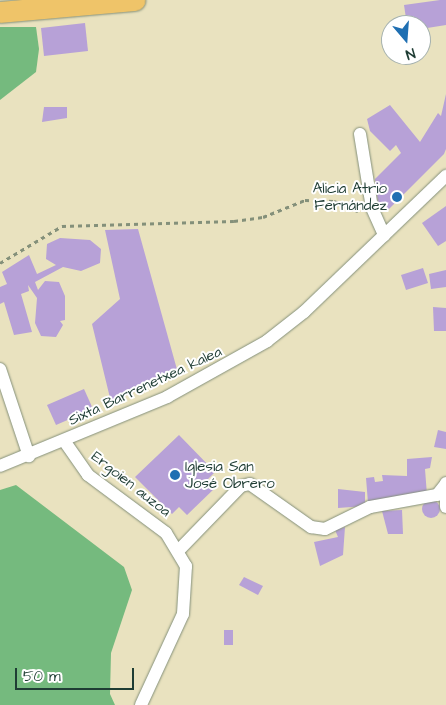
<!DOCTYPE html>
<meta charset="utf-8">
<style>
body{margin:0}
#map{position:relative;width:446px;height:705px;overflow:hidden;background:#e9e2bf;font-family:"Architects Daughter",sans-serif}
div>[style]{position:absolute}
.forest>*{inset:0;background:#75ba7e}
.building>*{inset:0;background:#b7a1d7}
.round{border-radius:50%}
.path>*{height:3px;margin-top:-1.5px;transform-origin:0;background:repeating-linear-gradient(90deg,#84907a 0 4px,transparent 0 8px)}
.roads{filter:drop-shadow(0 0 1px #84907a) drop-shadow(0 0 1px #84907a)}
.minor>*{height:12px;margin:-6px;padding:0 6px;transform-origin:6px;border-radius:6px;background:#fff}
.trunk>*{height:21px;margin:-10.5px;padding:0 10.5px;transform-origin:10.5px;border-radius:10.5px;background:#efc469}
.dots>*{width:14px;height:14px;translate:-50% -50%;box-sizing:border-box;border:2px solid #fff;border-radius:50%}
span{translate:-50% -50%;white-space:nowrap;text-align:center;line-height:1.15;-webkit-text-stroke:4px #fff;paint-order:stroke}
.poi-label{font-size:15px;color:#1f3d34}
.right{translate:-100% -50%;text-align:right}
.left{translate:0 -50%;text-align:left}
.street-label{font-size:15px;color:#1f3d34}
.north{position:absolute;left:381px;top:15px;width:50px;height:50px;box-sizing:border-box;background:#fff;border:1px solid #a5b1ae;border-radius:50%;rotate:162deg;font-size:14px;font-weight:700;line-height:20px;text-align:center;color:#1f3d34}
.north::after{content:'';display:block;margin:auto;width:18px;height:22px;background:#1f6fb2;clip-path:polygon(50% 0,100% 100%,50% 72%,0 100%)}
.scale{position:absolute;left:15px;top:668px;width:119px;height:22px;box-sizing:border-box;border:2px solid #1f3d34;border-top:0;padding-left:6px;font-size:15px;line-height:18px;white-space:nowrap;color:#1f3d34;-webkit-text-stroke:4px #fff;paint-order:stroke}
</style>
<div id="map">
<div class="forest">
<div style="clip-path:polygon(0 27px,36px 27px,39px 49px,36px 72px,0 100px)"></div>
<div style="clip-path:polygon(16px 485px,124px 567px,132px 590px,111px 653px,110px 694px,115px 705px,0 705px,0 490px)"></div>
</div>
<div class="building">
<div style="clip-path:polygon(440px 0,446px 0,446px 25px,421px 29px,407px 25px,404px 5px)"></div>
<div style="clip-path:polygon(85px 23px,88px 51px,44px 56px,41px 28px)"></div>
<div style="clip-path:polygon(446px 94px,446px 149px,444px 154px,386px 212px,378px 203px,375px 179px,401px 153px,396px 145px,390px 151px,370px 131px,367px 119px,390px 105px,420px 142px,438px 113px,441px 116px)"></div>
<div style="clip-path:polygon(44px 107px,67px 107px,67px 118px,42px 122px)"></div>
<div style="clip-path:polygon(446px 206px,446px 241px,438px 246px,422px 223px)"></div>
<div style="clip-path:polygon(138px 229px,178px 373px,111px 402px,92px 324px,120px 299px,105px 230px)"></div>
<div style="clip-path:polygon(60px 238px,90px 240px,101px 249px,100px 263px,81px 271px,63px 267px,35px 282px,38px 290px,45px 281px,59px 282px,65px 296px,65px 320px,60px 321px,63px 325px,56px 337px,41px 336px,35px 323px,37px 298px,28px 285px,29px 291px,21px 294px,32px 332px,14px 335px,4px 302px,0 304px,0 287px,7px 284px,2px 272px,29px 255px,37px 274px,56px 265px,46px 259px,47px 244px)"></div>
<div style="clip-path:polygon(423px 268px,428px 283px,406px 290px,401px 275px)"></div>
<div style="clip-path:polygon(446px 270px,446px 287px,431px 289px,429px 274px)"></div>
<div style="clip-path:polygon(433px 307px,446px 308px,446px 331px,434px 331px)"></div>
<div style="clip-path:polygon(84px 389px,93px 409px,56px 425px,47px 405px)"></div>
<div style="clip-path:polygon(438px 430px,446px 432px,446px 449px,434px 447px)"></div>
<div style="clip-path:polygon(179px 435px,215px 472px,208px 479px,216px 487px,187px 515px,179px 507px,172px 514px,135px 477px)"></div>
<div style="clip-path:polygon(432px 457px,430px 468px,425px 469px,427px 495px,368px 503px,366px 478px,374px 477px,375px 482px,383px 481px,382px 475px,407px 476px,407px 459px)"></div>
<div style="clip-path:polygon(338px 489px,365px 492px,365px 506px,338px 508px)"></div>
<div class="round" style="left:422px;top:500px;width:18px;height:18px"></div>
<div style="clip-path:polygon(402px 510px,403px 534px,388px 534px,382px 511px)"></div>
<div style="clip-path:polygon(345px 527px,343px 555px,320px 566px,314px 542px,338px 537px,335px 530px)"></div>
<div style="clip-path:polygon(244px 577px,263px 586px,258px 595px,239px 585px)"></div>
<div style="clip-path:polygon(224px 630px,233px 630px,233px 645px,224px 645px)"></div>
</div>
<div class="path">
<div style="left:0;top:263px;width:72px;rotate:-30.8deg"></div>
<div style="left:62px;top:226px;width:172px;rotate:-1.7deg"></div>
<div style="left:234px;top:221px;width:29px;rotate:-8deg"></div>
<div style="left:263px;top:217px;width:45px;rotate:-22deg"></div>
<div style="left:305px;top:200px;width:29px;rotate:2deg"></div>
<div style="left:334px;top:201px;width:26px;rotate:23deg"></div>
</div>
<div class="roads">
<div class="minor">
<div style="left:360px;top:134px;width:75px;rotate:80.8deg"></div>
<div style="left:372px;top:208px;width:30px;rotate:66deg"></div>
<div style="left:0;top:369px;width:92px;rotate:71.6deg"></div>
<div style="left:65px;top:442px;width:40px;rotate:55.1deg"></div>
<div style="left:88px;top:475px;width:97px;rotate:36.6deg"></div>
<div style="left:166px;top:533px;width:39px;rotate:59deg"></div>
<div style="left:186px;top:566px;width:48px;rotate:93.6deg"></div>
<div style="left:183px;top:614px;width:100px;rotate:114.8deg"></div>
<div style="left:0;top:466px;width:181px;rotate:-22.4deg"></div>
<div style="left:167px;top:397px;width:115px;rotate:-29.2deg"></div>
<div style="left:267px;top:341px;width:47px;rotate:-38.1deg"></div>
<div style="left:304px;top:312px;width:197px;rotate:-43.8deg"></div>
<div style="left:446px;top:483px;width:24px;rotate:90deg"></div>
<div style="left:179px;top:550px;width:89px;rotate:-45.9deg"></div>
<div style="left:241px;top:486px;width:9px;rotate:-13deg"></div>
<div style="left:250px;top:484px;width:75px;rotate:35.2deg"></div>
<div style="left:311px;top:527px;width:14px;rotate:8deg"></div>
<div style="left:325px;top:529px;width:50px;rotate:-26.1deg"></div>
<div style="left:370px;top:507px;width:68px;rotate:-10.2deg"></div>
<div style="left:437px;top:495px;width:13px;rotate:-51deg"></div>
</div>
<div class="trunk">
<div style="left:0;top:12px;width:135px;rotate:-5.1deg"></div>
</div>
</div>
<div class="dots">
<div style="left:397px;top:197px;background:#1f6fb2"></div>
<div style="left:175px;top:475px;background:#1f6fb2"></div>
</div>
<div class="poi-label">
<span class="right" style="left:387px;top:197px">Alicia Atrio<br>Fernández</span>
<span class="left" style="left:185px;top:475px">Iglesia San<br>José Obrero</span>
</div>
<div class="street-label">
<span style="left:145px;top:386px;rotate:-25deg">Sixta Barrenetxea kalea</span>
<span style="left:131px;top:484px;rotate:38deg">Ergoien auzoa</span>
</div>
<div class="north">N</div>
<div class="scale">50 m</div>
</div>
